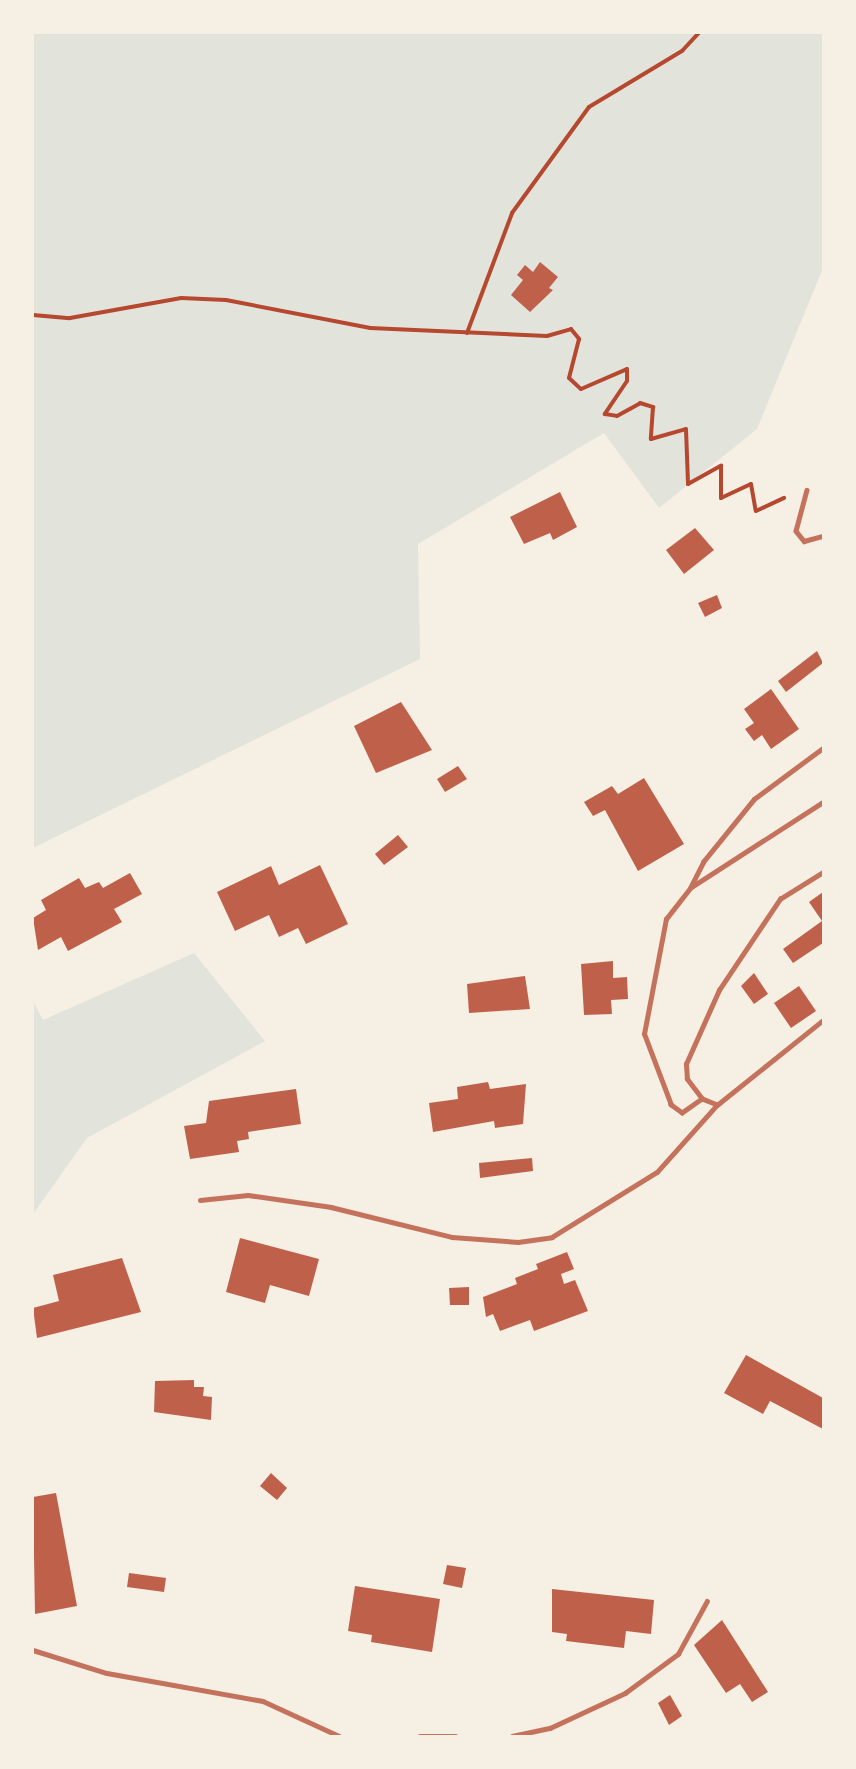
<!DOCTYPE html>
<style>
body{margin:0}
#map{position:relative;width:856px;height:1769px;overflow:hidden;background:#f6efe4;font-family:"Sofia Sans Condensed",sans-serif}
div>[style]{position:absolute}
.green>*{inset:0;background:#e2e4dc}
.building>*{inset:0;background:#bf614a}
.path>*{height:4px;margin:-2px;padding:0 2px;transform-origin:2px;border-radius:2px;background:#b5482f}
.service>*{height:4.5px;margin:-2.25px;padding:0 2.25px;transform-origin:2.25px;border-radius:2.25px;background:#c5725c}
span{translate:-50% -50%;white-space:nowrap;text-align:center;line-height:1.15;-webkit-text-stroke:6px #f6efe4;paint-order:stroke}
.frame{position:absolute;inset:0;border:34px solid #f6efe4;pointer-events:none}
</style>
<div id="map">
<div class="green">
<div style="clip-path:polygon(33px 33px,823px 33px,823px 268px,757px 429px,659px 508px,604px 433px,418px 544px,420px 659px,33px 848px)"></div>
<div style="clip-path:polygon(194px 953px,265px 1041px,87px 1138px,33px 1214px,33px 1001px,43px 1020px)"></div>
</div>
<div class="building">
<div style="clip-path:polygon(540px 262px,558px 277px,549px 288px,553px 290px,530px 312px,511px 295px,523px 280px,517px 275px,525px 265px,533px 272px)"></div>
<div style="clip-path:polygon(560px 492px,577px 527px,553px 540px,550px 533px,524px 544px,510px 517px)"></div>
<div style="clip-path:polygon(695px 528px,714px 550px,684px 574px,666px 550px)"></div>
<div style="clip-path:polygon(717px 595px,722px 608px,705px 617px,698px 603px)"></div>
<div style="clip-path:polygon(817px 651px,823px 663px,786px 692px,778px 681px)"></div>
<div style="clip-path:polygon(771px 689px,799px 729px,771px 749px,762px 735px,754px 741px,745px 729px,754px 723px,744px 709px)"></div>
<div style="clip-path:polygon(401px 702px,432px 750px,376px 773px,354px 726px)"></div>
<div style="clip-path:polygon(458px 766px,467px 779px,445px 792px,437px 779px)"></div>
<div style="clip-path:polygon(644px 778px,684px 844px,638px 871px,605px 810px,593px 816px,584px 802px,612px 786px,618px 794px)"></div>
<div style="clip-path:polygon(398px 835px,408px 847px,384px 865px,375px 854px)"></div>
<div style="clip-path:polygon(320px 865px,348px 924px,306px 944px,298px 928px,279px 937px,269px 915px,235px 931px,217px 892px,271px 866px,279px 885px)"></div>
<div style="clip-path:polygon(130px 873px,142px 894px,114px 909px,122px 922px,68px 951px,61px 937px,38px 950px,33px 918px,46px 910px,41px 900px,79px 878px,85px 888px,99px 882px,103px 888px)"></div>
<div style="clip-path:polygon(823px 892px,823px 943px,793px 963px,783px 949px,822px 921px,809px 902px)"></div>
<div style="clip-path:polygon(613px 961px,613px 978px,627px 977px,628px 999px,611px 1000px,612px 1014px,584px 1015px,581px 964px)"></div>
<div style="clip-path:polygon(754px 973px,768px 994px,754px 1004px,741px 986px)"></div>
<div style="clip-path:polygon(525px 976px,530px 1009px,469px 1013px,467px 984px)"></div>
<div style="clip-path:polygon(799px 986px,816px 1011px,791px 1028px,774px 1003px)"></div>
<div style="clip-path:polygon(488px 1082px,490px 1089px,526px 1084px,523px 1124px,495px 1128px,494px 1121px,433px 1132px,429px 1103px,458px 1099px,457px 1087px)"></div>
<div style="clip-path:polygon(296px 1089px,301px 1124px,248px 1132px,249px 1139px,237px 1141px,239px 1152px,190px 1159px,184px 1126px,206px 1123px,209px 1101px)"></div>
<div style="clip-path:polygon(532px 1158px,533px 1171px,480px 1178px,479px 1163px)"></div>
<div style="clip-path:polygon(240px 1238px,319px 1259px,309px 1296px,270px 1285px,265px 1303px,226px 1292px)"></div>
<div style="clip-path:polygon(567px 1252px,574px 1269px,561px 1274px,564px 1284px,575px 1280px,588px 1311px,534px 1331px,530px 1320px,500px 1331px,493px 1314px,486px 1317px,483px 1297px,517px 1284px,515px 1278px,538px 1269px,536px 1264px)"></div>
<div style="clip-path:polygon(122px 1258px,141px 1312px,37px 1338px,33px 1308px,59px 1301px,53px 1275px)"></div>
<div style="clip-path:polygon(469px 1287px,469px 1305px,450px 1305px,449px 1288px)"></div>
<div style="clip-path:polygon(746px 1355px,823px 1398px,823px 1429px,770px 1401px,763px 1414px,724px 1393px)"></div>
<div style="clip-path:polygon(194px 1380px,194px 1387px,204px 1387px,203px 1396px,212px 1397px,211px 1420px,154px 1412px,155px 1381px)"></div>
<div style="clip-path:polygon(271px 1473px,287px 1488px,277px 1500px,260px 1486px)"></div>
<div style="clip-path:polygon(56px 1493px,77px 1606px,35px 1614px,33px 1497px)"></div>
<div style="clip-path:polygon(447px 1565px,466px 1568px,462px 1588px,443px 1584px)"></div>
<div style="clip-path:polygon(129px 1573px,166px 1578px,164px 1592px,127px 1587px)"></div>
<div style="clip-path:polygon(355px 1586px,440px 1599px,432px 1652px,371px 1642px,372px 1635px,348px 1631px)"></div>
<div style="clip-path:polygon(552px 1589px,654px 1600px,651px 1634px,626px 1631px,624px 1648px,566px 1641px,567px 1634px,552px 1632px)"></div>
<div style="clip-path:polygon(722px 1620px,768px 1692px,752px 1702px,740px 1684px,726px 1693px,694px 1645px)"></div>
<div style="clip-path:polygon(670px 1695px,682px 1716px,669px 1725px,658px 1703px)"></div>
</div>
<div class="path">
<div style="left:33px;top:315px;width:37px;rotate:5deg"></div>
<div style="left:70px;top:318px;width:113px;rotate:-10.2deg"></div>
<div style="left:181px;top:298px;width:45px;rotate:2.5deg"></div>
<div style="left:226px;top:300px;width:147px;rotate:11deg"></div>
<div style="left:370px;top:328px;width:177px;rotate:2.6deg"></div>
<div style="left:547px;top:336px;width:25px;rotate:-16deg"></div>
<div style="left:571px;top:329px;width:13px;rotate:51deg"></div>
<div style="left:579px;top:339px;width:40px;rotate:104.4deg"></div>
<div style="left:569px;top:378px;width:16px;rotate:43deg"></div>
<div style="left:581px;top:389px;width:50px;rotate:-23.5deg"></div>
<div style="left:627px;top:369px;width:12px;rotate:90deg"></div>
<div style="left:627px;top:381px;width:40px;rotate:124deg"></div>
<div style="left:605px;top:414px;width:12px;rotate:9deg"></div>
<div style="left:617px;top:416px;width:26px;rotate:-29deg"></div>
<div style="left:640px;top:403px;width:14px;rotate:17deg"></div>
<div style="left:653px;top:407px;width:32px;rotate:94deg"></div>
<div style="left:651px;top:439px;width:36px;rotate:-16deg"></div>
<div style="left:686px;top:429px;width:55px;rotate:87.9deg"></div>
<div style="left:688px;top:484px;width:38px;rotate:-29deg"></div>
<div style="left:721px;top:466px;width:32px;rotate:90deg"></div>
<div style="left:721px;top:498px;width:33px;rotate:-25deg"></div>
<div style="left:751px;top:484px;width:27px;rotate:80deg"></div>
<div style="left:756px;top:511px;width:31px;rotate:-25deg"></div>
<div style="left:467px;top:333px;width:128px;rotate:-69.4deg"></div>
<div style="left:512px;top:213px;width:131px;rotate:-54deg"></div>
<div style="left:589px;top:107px;width:109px;rotate:-31.1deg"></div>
<div style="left:682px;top:51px;width:25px;rotate:-47deg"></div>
</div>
<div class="service">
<div style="left:807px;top:490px;width:42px;rotate:105deg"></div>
<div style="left:796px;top:531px;width:13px;rotate:51deg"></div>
<div style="left:804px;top:541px;width:20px;rotate:-15deg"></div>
<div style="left:691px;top:886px;width:27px;rotate:-63deg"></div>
<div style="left:703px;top:862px;width:81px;rotate:-51deg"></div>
<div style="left:754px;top:799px;width:86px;rotate:-36.5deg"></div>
<div style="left:702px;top:1099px;width:24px;rotate:145deg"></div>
<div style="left:682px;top:1113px;width:14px;rotate:-144deg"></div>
<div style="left:671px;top:1105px;width:76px;rotate:-110.8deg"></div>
<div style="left:644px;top:1034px;width:117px;rotate:-79.2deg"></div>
<div style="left:666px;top:919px;width:39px;rotate:-52deg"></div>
<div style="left:690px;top:888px;width:158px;rotate:-32.9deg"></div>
<div style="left:717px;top:1105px;width:16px;rotate:-158deg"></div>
<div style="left:702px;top:1099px;width:25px;rotate:-127deg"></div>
<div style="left:687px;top:1079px;width:15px;rotate:-94deg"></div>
<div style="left:686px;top:1064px;width:81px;rotate:-66deg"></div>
<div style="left:719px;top:990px;width:110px;rotate:-56.2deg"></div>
<div style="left:780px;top:899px;width:51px;rotate:-32.1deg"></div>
<div style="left:200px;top:1200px;width:48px;rotate:-5.9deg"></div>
<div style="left:248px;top:1195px;width:84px;rotate:8.2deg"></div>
<div style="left:331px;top:1207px;width:125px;rotate:13.9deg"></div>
<div style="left:452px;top:1237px;width:66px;rotate:4.3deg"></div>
<div style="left:518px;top:1242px;width:34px;rotate:-8deg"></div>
<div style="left:552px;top:1237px;width:123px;rotate:-31.8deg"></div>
<div style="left:657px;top:1172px;width:90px;rotate:-48.2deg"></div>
<div style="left:717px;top:1105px;width:136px;rotate:-38.7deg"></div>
<div style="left:33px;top:1650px;width:77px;rotate:17.3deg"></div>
<div style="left:107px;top:1673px;width:158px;rotate:10.2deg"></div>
<div style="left:263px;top:1701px;width:84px;rotate:24.7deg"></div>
<div style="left:420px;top:1736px;width:36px"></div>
<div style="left:512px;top:1736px;width:39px;rotate:-12deg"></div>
<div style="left:550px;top:1728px;width:83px;rotate:-25deg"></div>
<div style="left:625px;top:1693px;width:66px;rotate:-36.3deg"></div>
<div style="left:678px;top:1654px;width:60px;rotate:-61.3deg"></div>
</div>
<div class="frame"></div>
</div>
